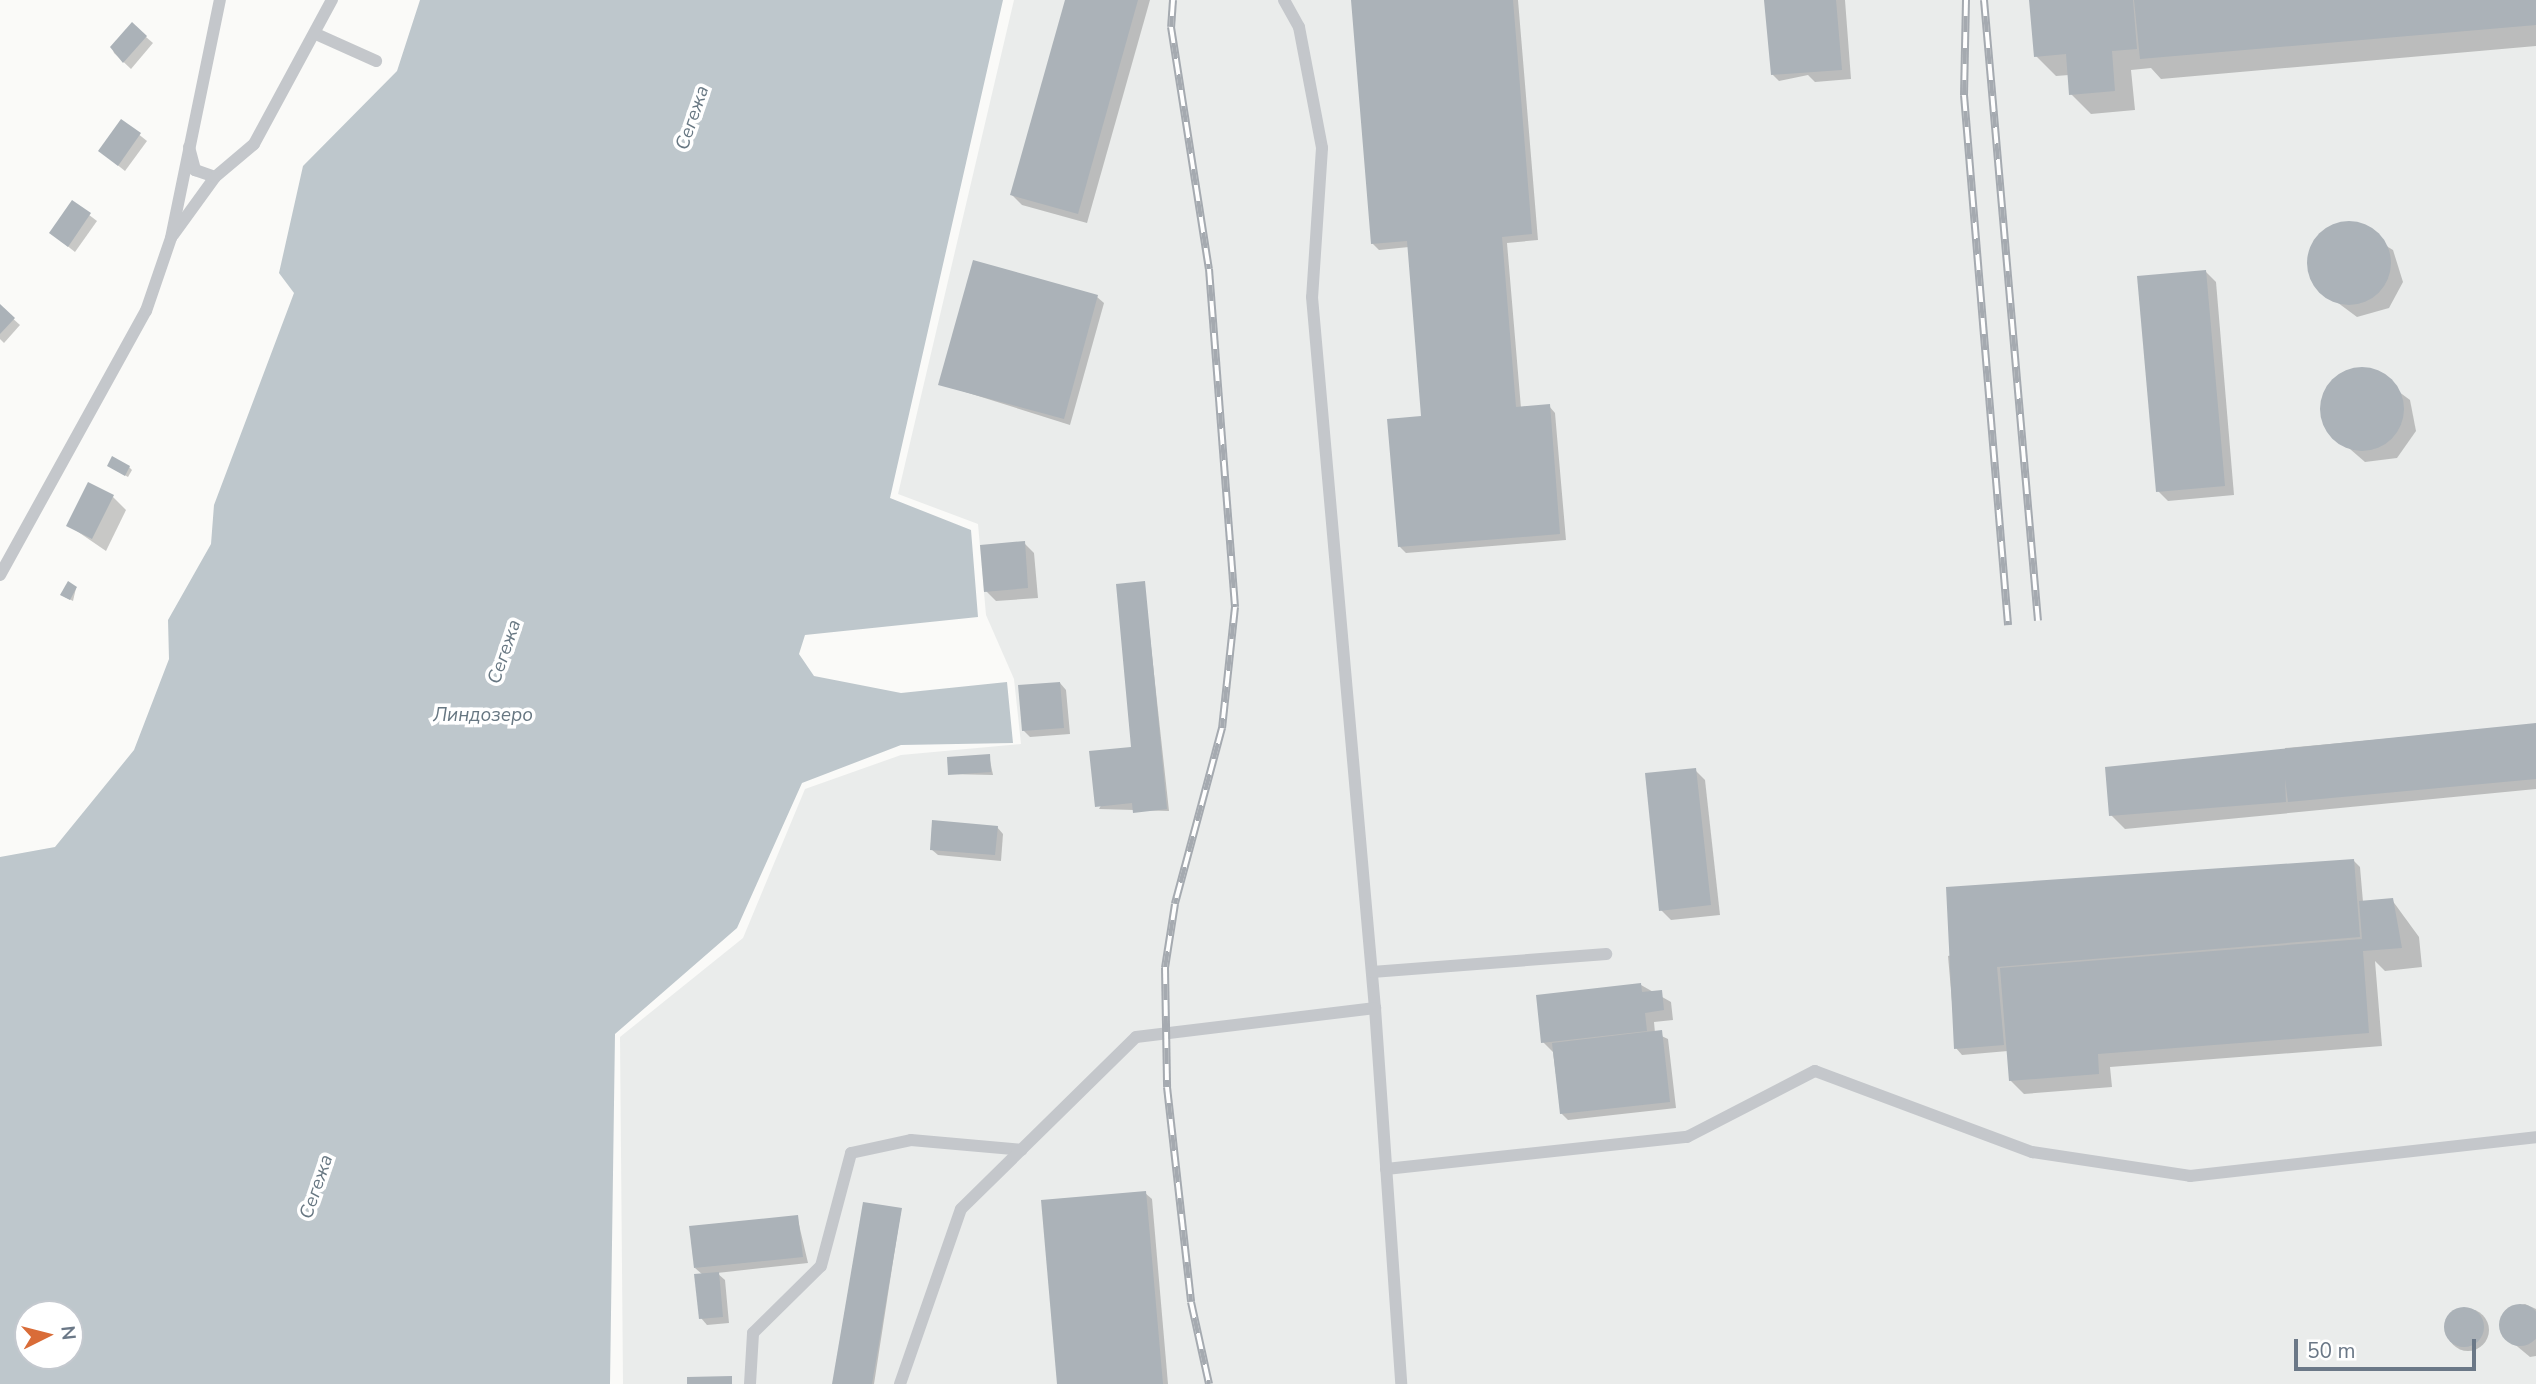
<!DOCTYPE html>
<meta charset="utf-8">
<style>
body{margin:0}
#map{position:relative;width:2536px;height:1384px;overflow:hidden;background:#fafaf8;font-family:"Nunito Sans",sans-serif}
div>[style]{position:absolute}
.built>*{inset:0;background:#eaeceb}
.water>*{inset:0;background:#bec7cc}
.shadow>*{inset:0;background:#0003}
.round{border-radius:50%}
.building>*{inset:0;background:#abb2b8}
.lane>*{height:12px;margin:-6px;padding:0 6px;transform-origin:6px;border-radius:6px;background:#c4c7cb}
.rail>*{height:8px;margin-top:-4px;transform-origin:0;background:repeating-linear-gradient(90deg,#fff 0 16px,#a5aab0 0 32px);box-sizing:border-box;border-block:2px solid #a5aab0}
span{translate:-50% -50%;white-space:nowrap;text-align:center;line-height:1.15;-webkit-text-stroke:7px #fff;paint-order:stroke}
.water-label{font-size:19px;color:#677782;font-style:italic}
.north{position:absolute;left:14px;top:1300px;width:70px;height:70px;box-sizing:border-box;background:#fff;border:2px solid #c4c9cf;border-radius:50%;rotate:84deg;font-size:19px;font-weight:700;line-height:28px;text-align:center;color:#6b7887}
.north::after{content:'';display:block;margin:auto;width:24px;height:32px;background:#d96c38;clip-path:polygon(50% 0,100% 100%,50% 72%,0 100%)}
.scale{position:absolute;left:2294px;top:1339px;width:182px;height:32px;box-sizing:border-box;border:4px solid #6b7887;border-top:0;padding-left:9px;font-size:21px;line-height:24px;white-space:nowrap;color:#6b7887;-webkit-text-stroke:5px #fff;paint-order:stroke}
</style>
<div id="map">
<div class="built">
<div style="clip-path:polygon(1014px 0,2536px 0,2536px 1384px,623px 1384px,620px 1037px,743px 938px,805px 789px,901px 755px,1021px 744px,1014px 679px,986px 615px,978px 524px,898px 494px)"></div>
</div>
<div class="water">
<div style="clip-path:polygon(evenodd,420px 0,1003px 0,890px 498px,971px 530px,978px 617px,805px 635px,799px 654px,814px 676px,901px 693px,1007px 682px,1013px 743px,901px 745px,802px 783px,737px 928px,615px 1034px,610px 1384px,0 1384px,0 857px,55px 847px,134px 750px,169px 659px,168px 620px,211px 544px,214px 505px,294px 293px,279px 273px,303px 166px,397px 71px,420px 0,28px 1314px,70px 1314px,70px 1356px,28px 1356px,28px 1314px)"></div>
</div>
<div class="shadow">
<div style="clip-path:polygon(1067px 0,1150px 0,1087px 223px,1022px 205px,1012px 195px)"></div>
<div style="clip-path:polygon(1352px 0,1518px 0,1538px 240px,1507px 243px,1521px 408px,1549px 406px,1555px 413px,1566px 540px,1406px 553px,1400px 547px,1423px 418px,1409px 247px,1379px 250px,1372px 243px)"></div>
<div style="clip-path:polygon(1766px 0,1845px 0,1851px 79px,1815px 82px,1808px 75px,1779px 81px,1772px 74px)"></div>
<div style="clip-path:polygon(2031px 0,2536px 0,2536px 46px,2161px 79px,2151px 68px,2131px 70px,2135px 110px,2091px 114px,2071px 94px,2069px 75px,2056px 76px,2036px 56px)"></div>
<div style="clip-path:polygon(146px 37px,153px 43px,131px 69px,114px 53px,112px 47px)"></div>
<div style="clip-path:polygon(122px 121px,147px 141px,125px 171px,100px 151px)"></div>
<div style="clip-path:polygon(72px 202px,97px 221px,75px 252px,51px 233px)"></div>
<div style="clip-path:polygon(2348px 223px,2393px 250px,2403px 282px,2389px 308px,2357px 317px,2318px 288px,2309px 258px,2322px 234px)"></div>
<div style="clip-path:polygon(2206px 272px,2216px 282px,2234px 495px,2168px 501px,2158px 491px)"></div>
<div style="clip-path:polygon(1097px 297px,1104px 303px,1070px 425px,940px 384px)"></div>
<div style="clip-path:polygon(0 307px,20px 325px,4px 343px,0 339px)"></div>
<div style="clip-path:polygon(2368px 369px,2410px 400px,2416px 431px,2397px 458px,2365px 462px,2328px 430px,2322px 401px,2341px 374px)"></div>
<div style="clip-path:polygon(109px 466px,129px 467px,132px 470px,128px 477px)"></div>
<div style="clip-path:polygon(113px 497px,126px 510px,106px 551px,68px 525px)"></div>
<div style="clip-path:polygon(1024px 543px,1034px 553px,1038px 598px,996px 601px,986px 591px)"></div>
<div style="clip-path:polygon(1144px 582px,1169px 811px,1099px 809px,1133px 748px)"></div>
<div style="clip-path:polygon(76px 588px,73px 601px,65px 597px)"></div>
<div style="clip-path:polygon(1060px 683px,1066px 690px,1070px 734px,1030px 737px,1023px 730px)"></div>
<div style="clip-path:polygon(2536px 725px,2536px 789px,2125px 829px,2111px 815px,2286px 759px,2285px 748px)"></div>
<div style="clip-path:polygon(989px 756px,993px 775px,949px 774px)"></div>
<div style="clip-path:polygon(1695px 770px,1705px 780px,1720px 915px,1671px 920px,1661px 910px)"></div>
<div style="clip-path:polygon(997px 827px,1003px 834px,1001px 861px,938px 855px,931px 849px)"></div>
<div style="clip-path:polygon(2354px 861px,2360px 867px,2363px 902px,2392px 900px,2419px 937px,2422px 967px,2385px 971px,2375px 961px,2382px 1046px,2110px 1067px,2112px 1087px,2024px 1094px,2010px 1080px,2008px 1051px,1962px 1055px,1956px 1048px,1948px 956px)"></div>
<div style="clip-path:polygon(1641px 985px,1671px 1002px,1673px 1020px,1654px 1022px,1655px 1033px,1668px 1039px,1676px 1108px,1568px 1120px,1561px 1113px,1553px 1052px,1543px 1042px)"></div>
<div style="clip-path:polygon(1145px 1193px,1152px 1199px,1168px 1384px,1059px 1384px)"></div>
<div style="clip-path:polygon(901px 1210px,874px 1384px,834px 1384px)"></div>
<div style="clip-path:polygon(797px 1216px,808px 1263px,717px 1273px,725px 1280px,729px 1323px,707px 1325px,701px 1318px,703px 1275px,695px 1268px)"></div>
<div style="clip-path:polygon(2525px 1304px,2536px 1309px,2536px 1356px,2530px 1357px,2506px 1337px,2502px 1322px,2511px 1308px)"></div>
<div class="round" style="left:2447px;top:1309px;width:42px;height:42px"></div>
</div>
<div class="building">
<div style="clip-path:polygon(1065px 0,1138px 0,1078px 214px,1010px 195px)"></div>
<div style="clip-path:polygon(1351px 0,1513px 0,1532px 234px,1502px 237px,1516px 407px,1550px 404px,1560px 534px,1398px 547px,1387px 419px,1421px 416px,1407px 241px,1371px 244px)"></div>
<div style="clip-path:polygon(1764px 0,1836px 0,1842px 70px,1771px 75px)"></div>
<div style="clip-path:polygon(2029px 0,2133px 0,2137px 49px,2112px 51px,2115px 91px,2069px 95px,2066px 54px,2034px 57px)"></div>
<div style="clip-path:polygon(2134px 0,2536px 0,2536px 25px,2140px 59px)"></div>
<div style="clip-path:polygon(132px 22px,147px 36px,123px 63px,110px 47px)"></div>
<div style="clip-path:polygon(121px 119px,141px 133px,118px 166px,98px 151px)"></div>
<div style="clip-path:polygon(72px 200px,91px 213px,68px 247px,49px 233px)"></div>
<div class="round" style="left:2307px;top:221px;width:84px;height:84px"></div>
<div style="clip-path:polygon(973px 260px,1098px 295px,1064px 419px,938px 385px)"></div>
<div style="clip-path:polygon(2206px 270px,2225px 486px,2156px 492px,2137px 276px)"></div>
<div style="clip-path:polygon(0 304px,15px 318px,0 334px)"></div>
<div class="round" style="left:2320px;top:367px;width:84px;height:84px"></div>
<div style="clip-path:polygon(112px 456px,130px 466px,125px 476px,107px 466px)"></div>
<div style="clip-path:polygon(88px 482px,114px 495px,92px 539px,66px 526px)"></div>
<div style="clip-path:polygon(1025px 541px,1028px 588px,984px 592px,980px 545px)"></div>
<div style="clip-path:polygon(68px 581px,77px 587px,70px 600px,60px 595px)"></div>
<div style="clip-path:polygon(1145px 581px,1167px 809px,1133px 813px,1132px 803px,1095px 807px,1089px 751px,1131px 747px,1116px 584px)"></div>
<div style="clip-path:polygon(1060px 682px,1064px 728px,1022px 731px,1018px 685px)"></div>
<div style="clip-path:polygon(2536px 723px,2536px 779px,2288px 802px,2285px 779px,2286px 802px,2109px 816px,2105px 767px)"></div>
<div style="clip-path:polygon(990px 754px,991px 772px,948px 775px,947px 757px)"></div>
<div style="clip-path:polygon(1696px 768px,1711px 905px,1659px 911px,1645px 773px)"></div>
<div style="clip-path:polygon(932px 820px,998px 826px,995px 855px,930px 850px)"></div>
<div style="clip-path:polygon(2354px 859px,2360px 937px,1997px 967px,2004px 1045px,1954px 1049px,1946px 887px)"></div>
<div style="clip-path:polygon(2393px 898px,2402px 948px,2363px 951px,2369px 1033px,2098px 1054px,2099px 1074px,2009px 1081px,2000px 968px,2362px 939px,2359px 901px)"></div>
<div style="clip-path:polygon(1641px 983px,1642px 992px,1662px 990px,1664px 1010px,1645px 1013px,1647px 1031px,1541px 1043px,1536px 995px)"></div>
<div style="clip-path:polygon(1662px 1030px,1670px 1102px,1560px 1114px,1552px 1043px)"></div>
<div style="clip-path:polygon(1146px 1191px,1163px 1384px,1057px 1384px,1041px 1200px)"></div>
<div style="clip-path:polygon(863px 1202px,902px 1208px,872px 1384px,832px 1384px)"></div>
<div style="clip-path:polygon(798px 1215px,803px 1257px,694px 1268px,689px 1226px)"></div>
<div style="clip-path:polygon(719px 1272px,723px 1317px,699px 1319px,694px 1274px)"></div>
<div class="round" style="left:2499px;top:1304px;width:42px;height:42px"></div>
<div class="round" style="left:2444px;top:1307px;width:40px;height:40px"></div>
<div style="clip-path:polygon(732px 1376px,732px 1384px,687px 1384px,687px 1377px)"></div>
</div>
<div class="lane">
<div style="left:1284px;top:0;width:31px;rotate:61deg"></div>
<div style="left:1299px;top:27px;width:123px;rotate:79.2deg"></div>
<div style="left:1322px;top:148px;width:149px;rotate:93.8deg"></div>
<div style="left:1312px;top:297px;width:714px;rotate:84.94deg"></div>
<div style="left:316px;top:34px;width:66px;rotate:24.2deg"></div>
<div style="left:189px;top:147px;width:24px;rotate:75deg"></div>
<div style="left:195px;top:170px;width:21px;rotate:19deg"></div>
<div style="left:173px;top:235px;width:72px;rotate:-54.1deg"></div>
<div style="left:215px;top:177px;width:51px;rotate:-40.2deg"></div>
<div style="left:254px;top:144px;width:164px;rotate:-61.6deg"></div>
<div style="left:0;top:575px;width:302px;rotate:-61.1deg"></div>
<div style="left:146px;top:311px;width:77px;rotate:-71.1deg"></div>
<div style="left:171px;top:238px;width:243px;rotate:-78.4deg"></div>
<div style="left:1372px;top:972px;width:235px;rotate:-4.4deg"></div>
<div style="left:1386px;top:1169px;width:303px;rotate:-6.1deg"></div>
<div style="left:1687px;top:1137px;width:144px;rotate:-27.3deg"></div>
<div style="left:1815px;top:1071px;width:232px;rotate:20.5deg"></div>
<div style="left:2032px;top:1152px;width:160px;rotate:8.6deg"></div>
<div style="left:2190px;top:1176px;width:348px;rotate:-6.4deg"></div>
<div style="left:750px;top:1384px;width:51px;rotate:-86.6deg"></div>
<div style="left:753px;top:1333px;width:95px;rotate:-44.6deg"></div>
<div style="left:821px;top:1266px;width:117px;rotate:-75.1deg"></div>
<div style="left:851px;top:1153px;width:61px;rotate:-12.2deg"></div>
<div style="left:911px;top:1140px;width:111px;rotate:5.1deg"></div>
<div style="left:900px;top:1384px;width:185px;rotate:-70.8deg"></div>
<div style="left:961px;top:1209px;width:245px;rotate:-44.5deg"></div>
<div style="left:1136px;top:1037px;width:241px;rotate:-6.9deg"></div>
<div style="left:1375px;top:1008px;width:377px;rotate:86deg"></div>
</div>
<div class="rail">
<div style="left:1173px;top:0;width:27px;rotate:94deg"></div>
<div style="left:1171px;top:27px;width:245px;rotate:81.1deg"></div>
<div style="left:1209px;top:269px;width:339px;rotate:85.6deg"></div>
<div style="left:1235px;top:607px;width:122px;rotate:96.1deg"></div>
<div style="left:1222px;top:728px;width:182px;rotate:105deg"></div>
<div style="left:1175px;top:904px;width:65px;rotate:98.9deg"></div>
<div style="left:1165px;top:968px;width:119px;rotate:89deg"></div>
<div style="left:1167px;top:1087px;width:216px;rotate:83.6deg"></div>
<div style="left:1191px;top:1302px;width:84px;rotate:77.6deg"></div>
<div style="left:1966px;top:0;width:95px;rotate:91.2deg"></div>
<div style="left:1964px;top:95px;width:532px;rotate:85.25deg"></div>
<div style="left:1984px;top:0;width:623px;rotate:85.03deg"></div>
</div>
<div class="water-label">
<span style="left:693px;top:118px;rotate:-71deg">Сегежа</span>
<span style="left:505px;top:652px;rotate:-71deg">Сегежа</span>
<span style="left:483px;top:716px">Линдозеро</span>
<span style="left:317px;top:1187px;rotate:-71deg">Сегежа</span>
</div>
<div class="north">N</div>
<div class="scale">50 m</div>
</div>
